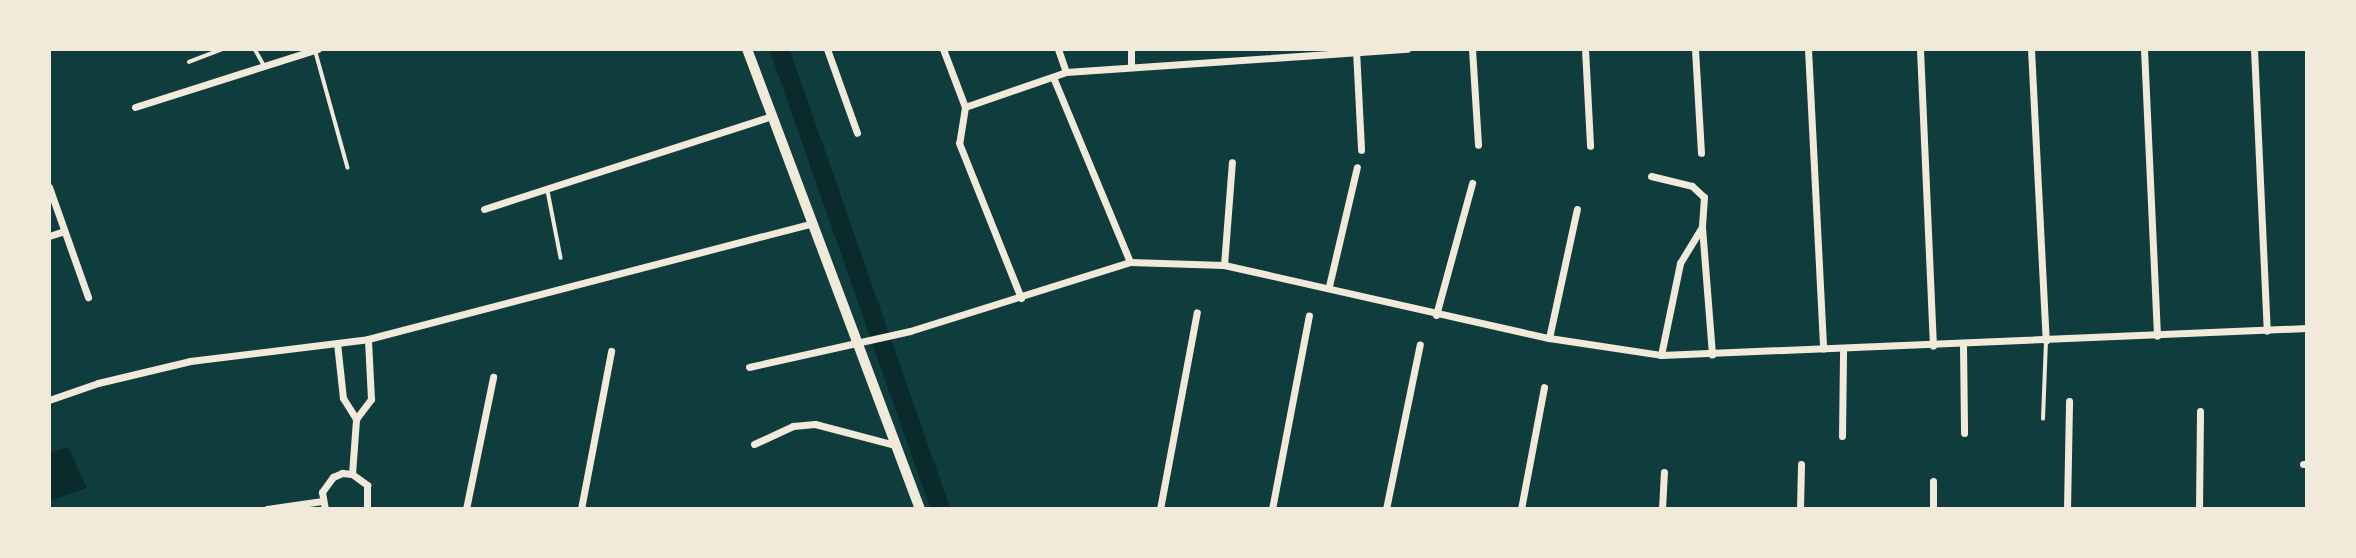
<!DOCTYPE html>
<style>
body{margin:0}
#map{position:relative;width:2356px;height:558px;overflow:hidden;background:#0f3d3e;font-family:Jost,sans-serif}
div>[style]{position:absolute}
.water>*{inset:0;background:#0a2a2b}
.canal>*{height:19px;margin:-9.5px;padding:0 9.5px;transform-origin:9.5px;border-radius:9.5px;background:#0a2a2b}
.service>*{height:3.5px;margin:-1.75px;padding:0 1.75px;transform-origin:1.75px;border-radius:1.75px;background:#f1e9da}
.minor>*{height:7px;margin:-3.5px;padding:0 3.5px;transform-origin:3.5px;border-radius:3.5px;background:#f1e9da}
.tertiary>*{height:10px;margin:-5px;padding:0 5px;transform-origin:5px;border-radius:5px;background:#f1e9da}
span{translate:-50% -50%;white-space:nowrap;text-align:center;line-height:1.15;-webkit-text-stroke:5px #f1e9da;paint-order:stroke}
.frame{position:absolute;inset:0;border:51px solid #f1e9da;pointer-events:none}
</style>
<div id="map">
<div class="water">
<div style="clip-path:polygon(68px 447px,87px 488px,49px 501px,49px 453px)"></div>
</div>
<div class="canal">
<div style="left:779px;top:49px;width:487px;rotate:70.7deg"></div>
</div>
<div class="service">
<div style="left:255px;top:49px;width:18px;rotate:61deg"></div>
<div style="left:315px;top:49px;width:123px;rotate:74.5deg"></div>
<div style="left:189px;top:62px;width:36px;rotate:-21deg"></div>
<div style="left:548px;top:191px;width:68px;rotate:79deg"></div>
<div style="left:2043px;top:419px;width:78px;rotate:-87.8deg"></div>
</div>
<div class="minor">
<div style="left:827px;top:49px;width:89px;rotate:70.3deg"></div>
<div style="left:943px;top:49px;width:62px;rotate:69.2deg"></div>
<div style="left:965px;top:107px;width:36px;rotate:99deg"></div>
<div style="left:959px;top:143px;width:167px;rotate:68.2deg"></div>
<div style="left:1058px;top:49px;width:24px;rotate:71deg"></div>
<div style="left:1131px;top:49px;width:17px;rotate:90deg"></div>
<div style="left:1472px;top:49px;width:96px;rotate:86.4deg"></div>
<div style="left:1585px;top:49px;width:97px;rotate:87deg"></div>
<div style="left:1695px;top:49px;width:104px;rotate:86.7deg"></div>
<div style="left:1808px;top:49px;width:300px;rotate:87.1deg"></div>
<div style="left:1920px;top:49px;width:297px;rotate:87.5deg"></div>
<div style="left:2031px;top:49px;width:292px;rotate:87.1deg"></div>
<div style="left:2144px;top:49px;width:287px;rotate:87.4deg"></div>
<div style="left:2254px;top:49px;width:282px;rotate:87.4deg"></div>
<div style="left:1356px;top:50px;width:100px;rotate:87.1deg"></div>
<div style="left:1053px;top:77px;width:200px;rotate:67.4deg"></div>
<div style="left:135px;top:107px;width:192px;rotate:-17.6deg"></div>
<div style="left:965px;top:107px;width:107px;rotate:-19.1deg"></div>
<div style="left:1066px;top:72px;width:342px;rotate:-3.9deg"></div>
<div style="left:1651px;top:176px;width:42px;rotate:13.7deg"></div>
<div style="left:1692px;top:186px;width:16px;rotate:43deg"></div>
<div style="left:1704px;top:197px;width:30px;rotate:94deg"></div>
<div style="left:1702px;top:227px;width:128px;rotate:85.5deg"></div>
<div style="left:49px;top:187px;width:117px;rotate:70.5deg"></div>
<div style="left:484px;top:209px;width:303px;rotate:-17.9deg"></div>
<div style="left:49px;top:236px;width:16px;rotate:-18deg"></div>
<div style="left:1224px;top:265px;width:103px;rotate:-85.6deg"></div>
<div style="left:1329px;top:286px;width:122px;rotate:-76.8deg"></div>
<div style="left:1436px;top:315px;width:137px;rotate:-74.7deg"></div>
<div style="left:1549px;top:338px;width:132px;rotate:-77.8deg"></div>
<div style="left:337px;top:343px;width:55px;rotate:83.8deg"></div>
<div style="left:343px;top:398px;width:25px;rotate:58deg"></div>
<div style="left:1963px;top:345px;width:88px;rotate:89.3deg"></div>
<div style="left:1661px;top:355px;width:94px;rotate:-78.3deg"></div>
<div style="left:1680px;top:263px;width:42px;rotate:-58.6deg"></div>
<div style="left:749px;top:367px;width:165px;rotate:-12.6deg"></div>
<div style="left:910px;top:331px;width:231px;rotate:-17.4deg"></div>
<div style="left:1130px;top:262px;width:94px;rotate:1.8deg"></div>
<div style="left:1224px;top:265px;width:333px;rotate:12.7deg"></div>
<div style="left:1549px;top:338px;width:113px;rotate:8.6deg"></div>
<div style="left:1661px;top:355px;width:647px;rotate:-2.39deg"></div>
<div style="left:49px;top:400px;width:52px;rotate:-19.1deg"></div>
<div style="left:98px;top:383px;width:95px;rotate:-13.4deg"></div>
<div style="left:190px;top:361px;width:179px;rotate:-7deg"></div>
<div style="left:368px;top:339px;width:458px;rotate:-14.6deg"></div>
<div style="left:1842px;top:436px;width:88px;rotate:-89.3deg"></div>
<div style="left:754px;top:444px;width:43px;rotate:-24.8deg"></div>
<div style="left:793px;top:426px;width:22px;rotate:-5deg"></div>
<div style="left:815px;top:424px;width:83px;rotate:14.7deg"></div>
<div style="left:2303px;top:464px;width:4px"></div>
<div style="left:352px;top:474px;width:55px;rotate:-85.8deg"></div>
<div style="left:356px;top:419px;width:25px;rotate:-53deg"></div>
<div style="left:371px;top:399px;width:60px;rotate:-92.9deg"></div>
<div style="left:267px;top:509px;width:56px;rotate:-8.3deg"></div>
<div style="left:325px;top:509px;width:17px;rotate:-100deg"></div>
<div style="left:322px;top:492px;width:19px;rotate:-54deg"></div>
<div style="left:333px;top:477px;width:10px;rotate:-24deg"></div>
<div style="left:342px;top:473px;width:10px;rotate:6deg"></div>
<div style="left:352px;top:474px;width:19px;rotate:36deg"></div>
<div style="left:367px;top:485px;width:24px;rotate:90deg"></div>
<div style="left:466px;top:509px;width:135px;rotate:-78.4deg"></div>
<div style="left:581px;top:509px;width:161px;rotate:-79.2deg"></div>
<div style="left:1160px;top:509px;width:200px;rotate:-79.4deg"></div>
<div style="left:1272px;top:509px;width:197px;rotate:-79.2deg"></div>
<div style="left:1386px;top:509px;width:168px;rotate:-78.4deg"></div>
<div style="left:1521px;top:509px;width:124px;rotate:-79.3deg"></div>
<div style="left:1662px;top:509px;width:37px;rotate:-87deg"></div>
<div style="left:1800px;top:509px;width:45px;rotate:-88.7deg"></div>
<div style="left:1933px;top:509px;width:28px;rotate:-90deg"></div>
<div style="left:2067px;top:509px;width:108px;rotate:-88.9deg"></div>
<div style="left:2199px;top:509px;width:98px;rotate:-89.4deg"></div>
</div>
<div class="tertiary">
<div style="left:747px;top:49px;width:491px;rotate:69.4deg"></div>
</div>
<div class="frame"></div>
</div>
